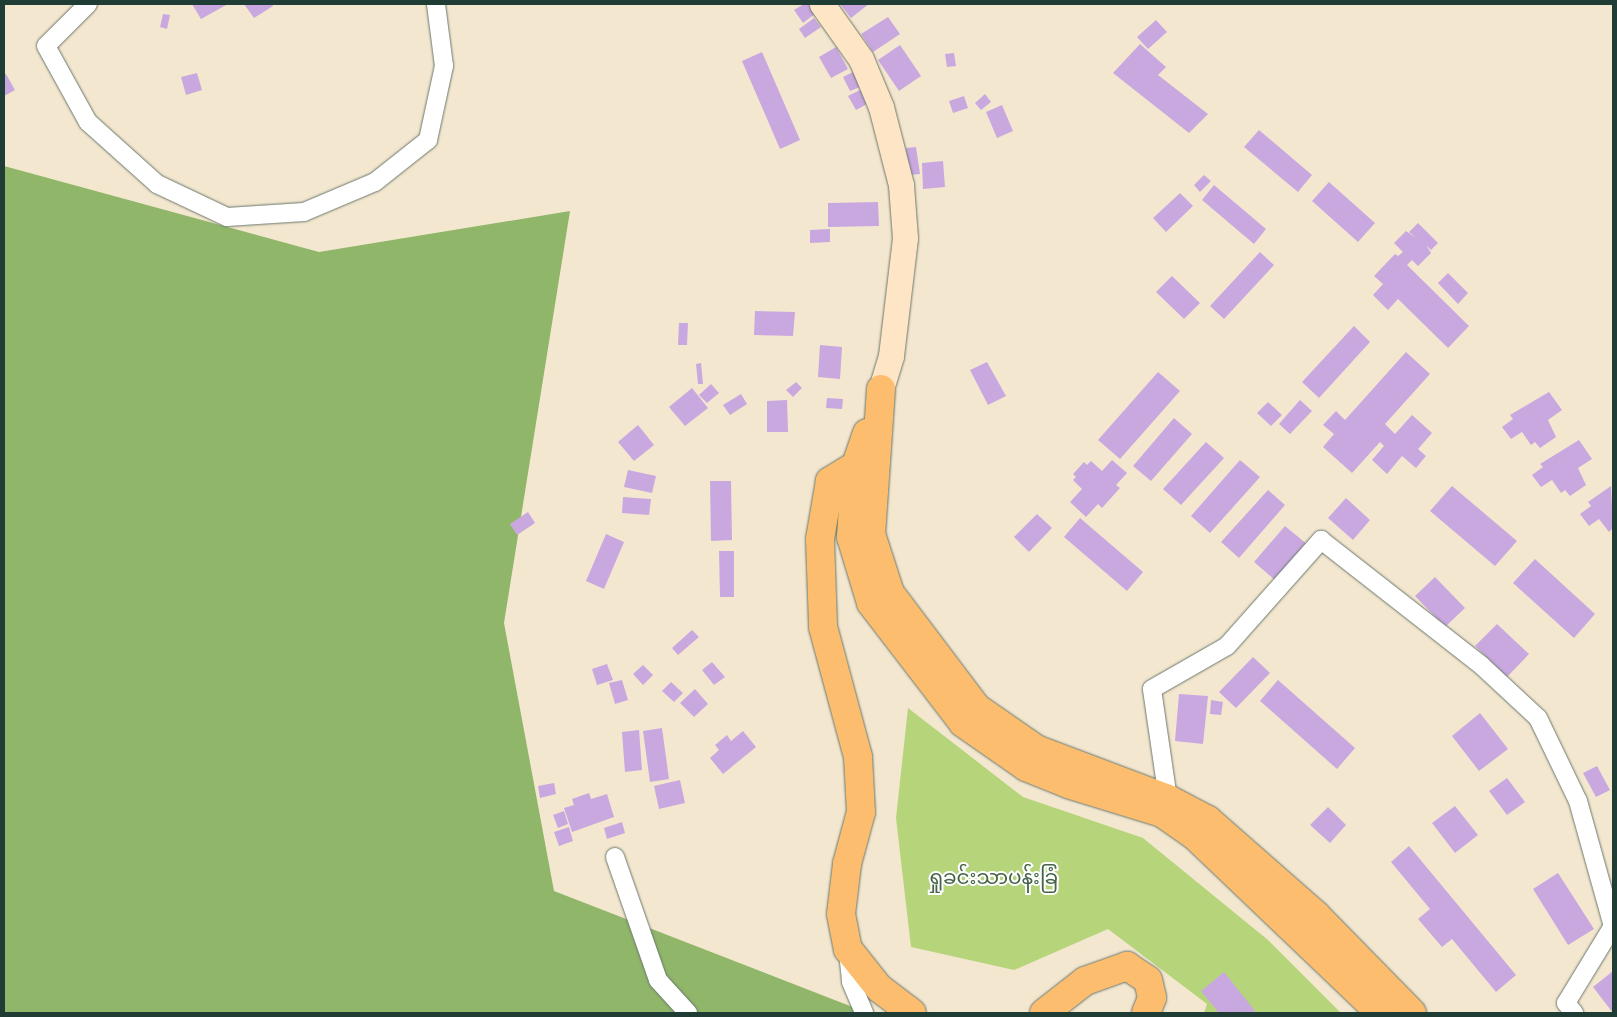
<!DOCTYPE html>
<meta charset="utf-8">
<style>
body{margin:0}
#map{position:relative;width:1617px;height:1017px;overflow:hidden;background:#f4e7d0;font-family:Caveat,"Noto Sans Myanmar",sans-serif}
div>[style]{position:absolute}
.green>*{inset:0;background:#b6d47a}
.forest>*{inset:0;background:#90b66a}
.building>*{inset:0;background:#c9a8e0}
.roads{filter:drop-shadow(0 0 1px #6a786b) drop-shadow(0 0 1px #6a786b)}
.minor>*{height:18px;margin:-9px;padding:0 9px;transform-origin:9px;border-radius:9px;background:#fff}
.secondary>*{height:25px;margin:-12.5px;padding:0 12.5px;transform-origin:12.5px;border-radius:12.5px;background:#fee5c5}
.trunk>*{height:28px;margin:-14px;padding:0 14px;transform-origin:14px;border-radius:14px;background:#fcbd6f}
span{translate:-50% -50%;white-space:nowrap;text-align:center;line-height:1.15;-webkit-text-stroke:4px #fff;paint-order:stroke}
.park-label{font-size:20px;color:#456346}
.frame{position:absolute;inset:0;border:5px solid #1f3d34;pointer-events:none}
</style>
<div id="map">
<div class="green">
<div style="clip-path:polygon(908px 708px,1023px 797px,1143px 838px,1268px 940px,1341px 1013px,1204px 1013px,1207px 1004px,1108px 929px,1014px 970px,911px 947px,896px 818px)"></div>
</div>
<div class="forest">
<div style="clip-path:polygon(4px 166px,319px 252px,570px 211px,504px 623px,554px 891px,868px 1013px,4px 1013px)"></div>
</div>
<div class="building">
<div style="clip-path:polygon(192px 4px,228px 4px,201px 19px)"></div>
<div style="clip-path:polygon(244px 4px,272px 4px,273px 6px,254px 18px)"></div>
<div style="clip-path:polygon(804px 4px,808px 4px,815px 14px,803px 23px,794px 10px)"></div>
<div style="clip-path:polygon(840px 4px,869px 4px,851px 18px)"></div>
<div style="clip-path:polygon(163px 14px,170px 15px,167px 29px,160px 27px)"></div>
<div style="clip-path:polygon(888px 17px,900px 34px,873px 52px,861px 34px)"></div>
<div style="clip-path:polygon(814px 18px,821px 27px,805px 38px,799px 29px)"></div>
<div style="clip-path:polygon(1156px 20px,1167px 32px,1148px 49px,1137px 37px)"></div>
<div style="clip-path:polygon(1140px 44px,1166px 67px,1158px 75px,1208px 114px,1189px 133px,1113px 73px)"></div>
<div style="clip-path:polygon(900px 45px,921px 76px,899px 91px,878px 60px)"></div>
<div style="clip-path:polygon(836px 47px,848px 69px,831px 78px,819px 57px)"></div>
<div style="clip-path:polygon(762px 52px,800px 140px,780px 149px,742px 61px)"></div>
<div style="clip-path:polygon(954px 53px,956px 66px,947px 67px,945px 54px)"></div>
<div style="clip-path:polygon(853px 72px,860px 87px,850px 91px,843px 77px)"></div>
<div style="clip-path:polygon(197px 73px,202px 90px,186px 95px,181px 77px)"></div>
<div style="clip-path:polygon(6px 74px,15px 90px,4px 96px,4px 75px)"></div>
<div style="clip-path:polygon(860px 90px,867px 104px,856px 110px,848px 96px)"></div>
<div style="clip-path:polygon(985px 94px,991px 102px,981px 110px,975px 103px)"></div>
<div style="clip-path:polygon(964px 96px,968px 108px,953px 113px,949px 101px)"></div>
<div style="clip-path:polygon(1002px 105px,1013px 131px,997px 138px,986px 112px)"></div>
<div style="clip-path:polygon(1259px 130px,1312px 175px,1298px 192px,1244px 147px)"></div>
<div style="clip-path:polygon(916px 147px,920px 174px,909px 175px,906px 148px)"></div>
<div style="clip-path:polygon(943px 161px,945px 187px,923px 189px,922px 163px)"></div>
<div style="clip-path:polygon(1204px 175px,1211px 181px,1200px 192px,1194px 185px)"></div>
<div style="clip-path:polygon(1329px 182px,1375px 223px,1358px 242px,1312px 201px)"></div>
<div style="clip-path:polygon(1214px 185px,1266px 229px,1254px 244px,1202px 200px)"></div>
<div style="clip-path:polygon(1180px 193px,1193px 206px,1166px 232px,1153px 218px)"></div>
<div style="clip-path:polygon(878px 202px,879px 226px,828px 227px,828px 203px)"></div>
<div style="clip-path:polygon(1418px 223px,1438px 243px,1431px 250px,1426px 245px,1431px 253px,1418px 266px,1412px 260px,1407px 265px,1469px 326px,1448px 348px,1398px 299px,1388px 310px,1373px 295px,1383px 284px,1374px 276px,1395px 254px,1398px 256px,1403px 252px,1394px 243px,1406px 231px,1416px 238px,1409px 232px)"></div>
<div style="clip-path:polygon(830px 229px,830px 242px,810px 243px,810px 230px)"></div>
<div style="clip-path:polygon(1260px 252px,1274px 265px,1224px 319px,1210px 306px)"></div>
<div style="clip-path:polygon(1448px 273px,1468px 293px,1458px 304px,1438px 283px)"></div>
<div style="clip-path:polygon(1172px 276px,1200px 303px,1184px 319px,1156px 292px)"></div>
<div style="clip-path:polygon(755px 311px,795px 312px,793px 336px,754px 335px)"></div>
<div style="clip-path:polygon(679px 323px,688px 323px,687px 345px,678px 345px)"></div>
<div style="clip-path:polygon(1354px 326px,1370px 342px,1319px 398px,1302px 382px)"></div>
<div style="clip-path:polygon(820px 345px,842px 347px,840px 379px,818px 377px)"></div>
<div style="clip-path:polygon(1406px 352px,1430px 374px,1385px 424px,1395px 434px,1412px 415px,1432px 433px,1418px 449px,1426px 456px,1416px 468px,1402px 456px,1387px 474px,1372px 460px,1384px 446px,1380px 442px,1352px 473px,1323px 447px,1334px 434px,1323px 425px,1336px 411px,1345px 420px)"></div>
<div style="clip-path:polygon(987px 362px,1006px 396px,988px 405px,970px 370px)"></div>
<div style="clip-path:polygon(701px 363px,703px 384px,698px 384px,696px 364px)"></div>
<div style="clip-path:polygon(1158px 372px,1180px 391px,1120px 459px,1098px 440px)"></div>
<div style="clip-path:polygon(796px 382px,802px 388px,793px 397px,786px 390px)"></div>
<div style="clip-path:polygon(711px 384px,719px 393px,707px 403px,699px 395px)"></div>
<div style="clip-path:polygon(692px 388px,708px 408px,685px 426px,669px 407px)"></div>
<div style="clip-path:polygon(1549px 392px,1562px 410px,1548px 420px,1556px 437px,1540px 448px,1535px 442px,1531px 445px,1522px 432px,1511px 439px,1502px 427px,1513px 419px,1510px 415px)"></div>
<div style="clip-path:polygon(741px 394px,747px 404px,730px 415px,723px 405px)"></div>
<div style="clip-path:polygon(827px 398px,843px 399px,842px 409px,826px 408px)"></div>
<div style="clip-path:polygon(787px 400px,788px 432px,767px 432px,767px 401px)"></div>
<div style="clip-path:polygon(1300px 400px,1312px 411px,1290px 434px,1279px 424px)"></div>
<div style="clip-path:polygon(1268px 402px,1282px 415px,1271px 426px,1257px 413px)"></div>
<div style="clip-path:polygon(1174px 418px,1192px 434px,1151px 481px,1133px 466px)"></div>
<div style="clip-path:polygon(638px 425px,654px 445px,634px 461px,618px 442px)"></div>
<div style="clip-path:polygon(1579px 440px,1592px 459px,1578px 468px,1586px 485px,1570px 496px,1565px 490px,1561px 493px,1552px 480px,1541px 487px,1532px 475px,1543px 467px,1540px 464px)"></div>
<div style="clip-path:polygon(1206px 442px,1224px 458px,1181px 505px,1163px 489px)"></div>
<div style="clip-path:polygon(1112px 460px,1127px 473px,1116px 485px,1120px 488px,1102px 508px,1098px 504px,1086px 517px,1070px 502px,1082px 489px,1073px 480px,1076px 477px,1073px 474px,1084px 462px,1087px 465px,1091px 461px,1102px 471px)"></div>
<div style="clip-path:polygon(1240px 460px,1260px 477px,1210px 533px,1191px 516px)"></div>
<div style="clip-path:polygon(628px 470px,656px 476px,652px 493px,624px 487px)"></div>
<div style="clip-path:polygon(710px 481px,731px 481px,732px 540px,711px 541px)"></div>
<div style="clip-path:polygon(1452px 486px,1517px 541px,1495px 566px,1430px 511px)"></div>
<div style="clip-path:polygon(1611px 486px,1613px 528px,1609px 532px,1599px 519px,1589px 526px,1580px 514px,1591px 506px,1588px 502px)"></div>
<div style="clip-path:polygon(1268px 490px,1285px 505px,1239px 558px,1221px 542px)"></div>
<div style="clip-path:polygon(623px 497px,651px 499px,649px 515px,622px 513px)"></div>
<div style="clip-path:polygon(1346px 498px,1370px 520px,1353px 540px,1328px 518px)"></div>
<div style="clip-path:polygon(528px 512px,535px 523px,517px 535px,510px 524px)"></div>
<div style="clip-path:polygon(1037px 514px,1052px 528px,1029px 552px,1014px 537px)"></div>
<div style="clip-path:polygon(1080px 518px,1143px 572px,1127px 591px,1064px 537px)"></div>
<div style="clip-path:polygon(1285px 526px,1308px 545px,1276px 581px,1254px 562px)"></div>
<div style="clip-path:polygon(606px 534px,624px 542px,604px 589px,586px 581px)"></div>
<div style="clip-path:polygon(719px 551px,734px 551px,734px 597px,720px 597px)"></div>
<div style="clip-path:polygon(1535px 559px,1595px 614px,1574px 638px,1513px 583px)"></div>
<div style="clip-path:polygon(1435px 577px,1465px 608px,1445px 627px,1415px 596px)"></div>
<div style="clip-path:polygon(1497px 624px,1529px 654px,1507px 677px,1475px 646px)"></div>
<div style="clip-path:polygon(692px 630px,699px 637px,678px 655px,672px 648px)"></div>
<div style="clip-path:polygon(1253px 657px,1270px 673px,1236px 708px,1219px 692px)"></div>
<div style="clip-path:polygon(712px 662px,725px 677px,714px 685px,702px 670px)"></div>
<div style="clip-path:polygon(607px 664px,613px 680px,597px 685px,592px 669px)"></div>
<div style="clip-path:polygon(643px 665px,653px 675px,643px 685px,633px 674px)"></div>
<div style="clip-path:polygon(622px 680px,628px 700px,615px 704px,609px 683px)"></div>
<div style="clip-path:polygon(1278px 680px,1355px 748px,1337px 769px,1260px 701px)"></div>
<div style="clip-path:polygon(671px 682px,683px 693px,674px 702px,662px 691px)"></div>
<div style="clip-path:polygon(695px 689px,708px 704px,694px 717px,680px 703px)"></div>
<div style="clip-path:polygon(1179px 694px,1208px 696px,1203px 744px,1175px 741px)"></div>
<div style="clip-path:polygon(1211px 700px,1223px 702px,1221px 715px,1210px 714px)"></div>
<div style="clip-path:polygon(1480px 713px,1508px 749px,1479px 771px,1452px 736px)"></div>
<div style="clip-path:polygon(662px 728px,669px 779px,650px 782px,643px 731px)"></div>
<div style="clip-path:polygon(639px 730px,642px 770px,625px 772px,622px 732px)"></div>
<div style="clip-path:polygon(743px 731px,756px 747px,723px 774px,710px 758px,719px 750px,715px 745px,727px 735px,731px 741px)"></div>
<div style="clip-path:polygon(1597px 766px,1610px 790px,1596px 797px,1583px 773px)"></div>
<div style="clip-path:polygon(1507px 778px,1525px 802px,1507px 815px,1489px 791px)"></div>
<div style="clip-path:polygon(680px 780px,685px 803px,659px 809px,654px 786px)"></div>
<div style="clip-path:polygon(554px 783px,556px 794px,540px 798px,538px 786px)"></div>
<div style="clip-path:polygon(589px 793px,591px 799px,607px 794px,614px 817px,572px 832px,564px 808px,574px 805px,572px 799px)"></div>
<div style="clip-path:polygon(1455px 806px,1478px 835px,1455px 853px,1432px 823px)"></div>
<div style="clip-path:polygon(1328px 807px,1346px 825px,1330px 843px,1310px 825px)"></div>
<div style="clip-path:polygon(564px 811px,568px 824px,558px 828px,553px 815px)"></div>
<div style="clip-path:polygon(622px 822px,625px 833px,607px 839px,604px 828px)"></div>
<div style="clip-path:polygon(569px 827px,573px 841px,559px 846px,554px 832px)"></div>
<div style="clip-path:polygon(1409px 846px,1516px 975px,1496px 992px,1452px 939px,1442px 947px,1418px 919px,1430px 909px,1391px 862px)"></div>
<div style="clip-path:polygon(1558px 873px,1594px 929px,1568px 945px,1533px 889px)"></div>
<div style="clip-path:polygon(1613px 971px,1613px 1013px,1593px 987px)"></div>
<div style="clip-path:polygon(1224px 972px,1255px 1011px,1253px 1013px,1219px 1013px,1201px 991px)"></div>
</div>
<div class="roads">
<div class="minor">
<div style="left:88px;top:4px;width:59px;rotate:135deg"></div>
<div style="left:46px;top:46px;width:87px;rotate:61.1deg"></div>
<div style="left:88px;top:122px;width:93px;rotate:41.9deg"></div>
<div style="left:157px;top:184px;width:77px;rotate:25.2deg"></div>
<div style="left:227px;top:217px;width:77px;rotate:-3.7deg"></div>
<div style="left:304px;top:212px;width:77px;rotate:-22.9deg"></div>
<div style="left:375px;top:182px;width:68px;rotate:-38.4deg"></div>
<div style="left:428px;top:140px;width:76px;rotate:-77.8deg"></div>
<div style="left:444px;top:66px;width:63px;rotate:-97.4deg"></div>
<div style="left:1168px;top:799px;width:111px;rotate:-98.3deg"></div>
<div style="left:1152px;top:689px;width:86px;rotate:-29.8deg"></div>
<div style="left:1227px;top:646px;width:142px;rotate:-48.4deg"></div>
<div style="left:1321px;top:540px;width:204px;rotate:38deg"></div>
<div style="left:1482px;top:666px;width:76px;rotate:42.9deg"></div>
<div style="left:1538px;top:718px;width:92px;rotate:64.3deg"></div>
<div style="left:1578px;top:801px;width:130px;rotate:74.4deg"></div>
<div style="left:1613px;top:926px;width:90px;rotate:121.4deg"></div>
<div style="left:1566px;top:1003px;width:13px;rotate:51deg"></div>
<div style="left:615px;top:857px;width:130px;rotate:70.7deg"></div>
<div style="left:658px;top:980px;width:45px;rotate:47.7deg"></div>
<div style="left:848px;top:952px;width:30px;rotate:84deg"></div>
<div style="left:851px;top:982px;width:34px;rotate:67deg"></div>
</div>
<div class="secondary">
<div style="left:822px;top:4px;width:67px;rotate:54.7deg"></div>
<div style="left:861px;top:59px;width:52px;rotate:67.4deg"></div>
<div style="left:881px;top:107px;width:81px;rotate:75.6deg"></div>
<div style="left:901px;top:185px;width:53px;rotate:85.7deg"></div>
<div style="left:905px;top:238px;width:119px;rotate:96.8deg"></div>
<div style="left:891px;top:356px;width:34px;rotate:107deg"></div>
</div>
<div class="trunk">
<div style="left:881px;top:389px;width:145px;rotate:93.9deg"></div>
<div style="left:871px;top:534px;width:62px;rotate:72.1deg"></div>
<div style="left:890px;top:593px;width:144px;rotate:52.9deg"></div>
<div style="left:977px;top:708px;width:72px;rotate:34.8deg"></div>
<div style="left:1036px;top:749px;width:141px;rotate:20.7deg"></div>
<div style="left:1168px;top:799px;width:45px;rotate:27.7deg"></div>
<div style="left:1208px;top:820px;width:144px;rotate:41.3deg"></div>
<div style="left:1316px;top:915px;width:137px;rotate:45.6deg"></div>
<div style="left:867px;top:433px;width:34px;rotate:109deg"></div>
<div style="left:856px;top:465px;width:72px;rotate:94deg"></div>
<div style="left:851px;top:537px;width:69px;rotate:73.1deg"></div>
<div style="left:871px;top:603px;width:151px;rotate:52.5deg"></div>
<div style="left:963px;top:723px;width:77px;rotate:34.9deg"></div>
<div style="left:1026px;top:767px;width:45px;rotate:22deg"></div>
<div style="left:1068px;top:784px;width:98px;rotate:17.1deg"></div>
<div style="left:1162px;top:813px;width:39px;rotate:35deg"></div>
<div style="left:1194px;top:835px;width:257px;rotate:43.7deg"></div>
<div style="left:871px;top:464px;width:15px;rotate:176deg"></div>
<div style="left:856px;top:465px;width:31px;rotate:148deg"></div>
<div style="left:830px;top:481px;width:59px;rotate:99.8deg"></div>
<div style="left:820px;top:539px;width:88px;rotate:88deg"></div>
<div style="left:823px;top:627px;width:135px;rotate:74.9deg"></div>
<div style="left:858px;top:757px;width:55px;rotate:86.9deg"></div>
<div style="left:861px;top:812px;width:54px;rotate:105.1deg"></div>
<div style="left:847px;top:864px;width:50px;rotate:96.8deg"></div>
<div style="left:841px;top:914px;width:36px;rotate:79deg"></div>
<div style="left:848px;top:949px;width:50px;rotate:51.5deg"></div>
<div style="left:879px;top:988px;width:41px;rotate:37.1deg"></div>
<div style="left:1044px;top:1013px;width:52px;rotate:-38deg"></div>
<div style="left:1085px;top:981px;width:45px;rotate:-19.7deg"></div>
<div style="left:1127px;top:966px;width:25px;rotate:34deg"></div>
<div style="left:1148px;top:980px;width:18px;rotate:77deg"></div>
<div style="left:1152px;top:998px;width:16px;rotate:112deg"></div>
</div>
</div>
<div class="park-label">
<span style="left:993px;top:877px">ရှုခင်းသာပန်းခြံ</span>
</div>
<div class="frame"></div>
</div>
